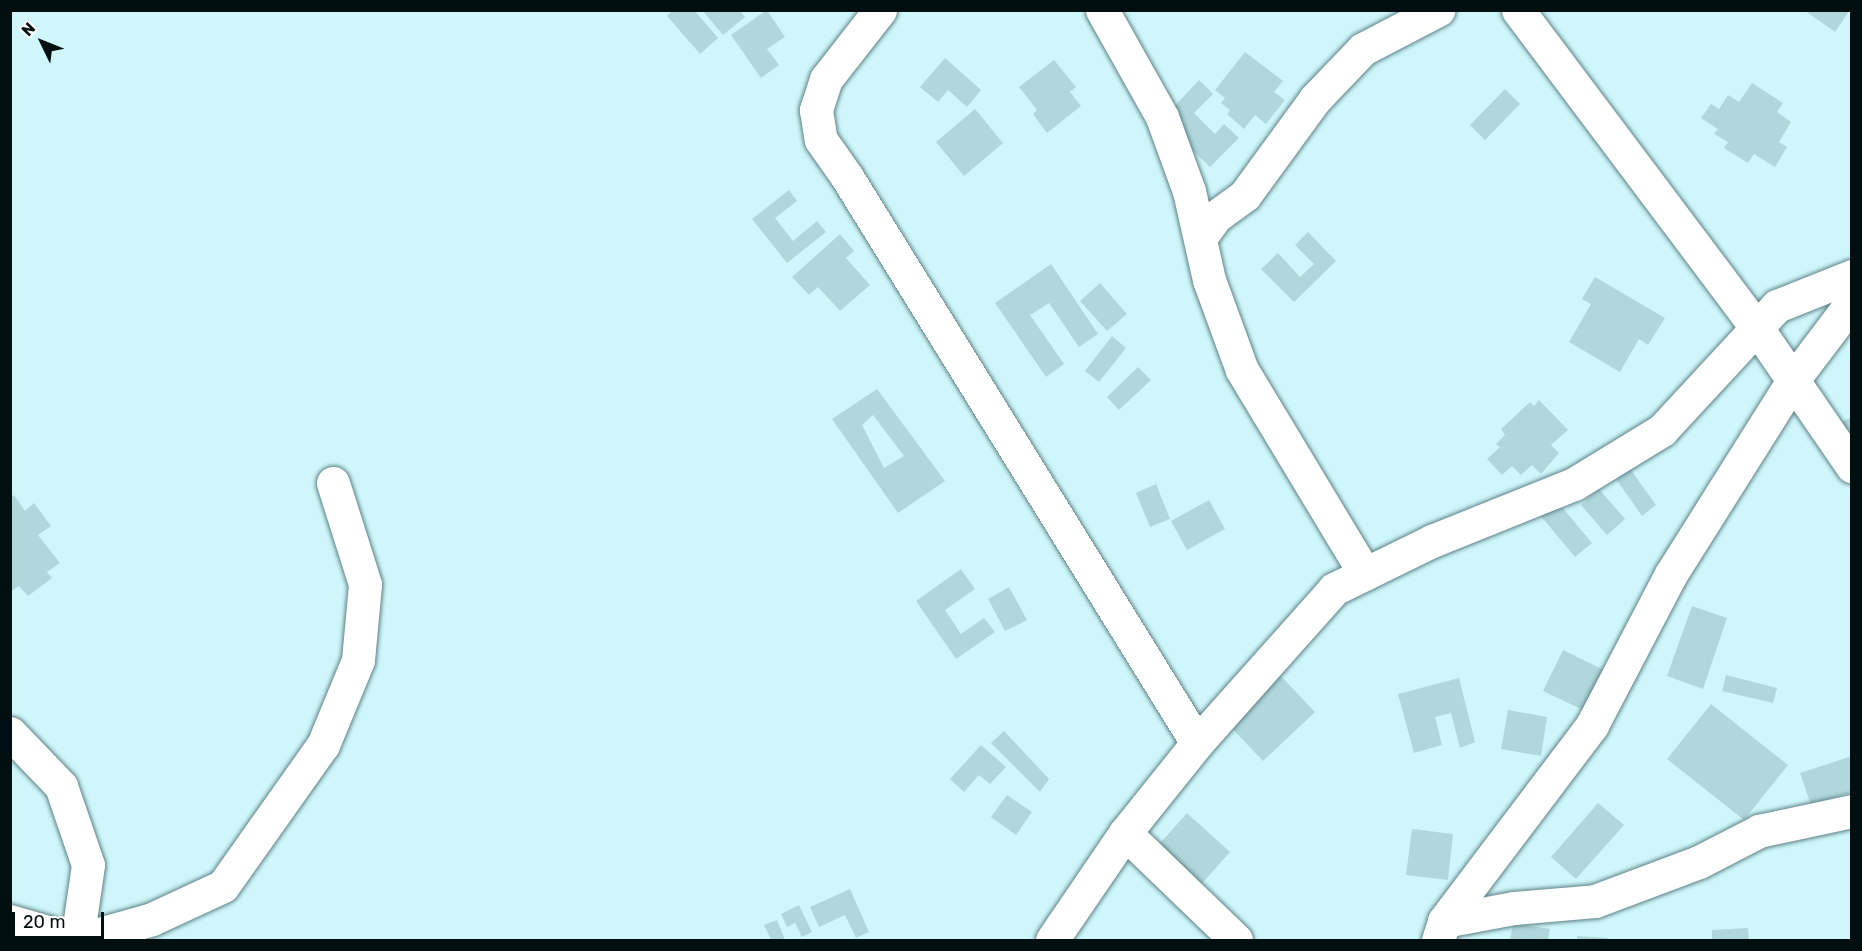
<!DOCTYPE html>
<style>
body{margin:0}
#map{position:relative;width:1862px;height:951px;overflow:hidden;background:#cff7fb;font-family:Rubik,sans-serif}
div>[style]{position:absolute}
.building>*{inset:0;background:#b0d8dc}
.roads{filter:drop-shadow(0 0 2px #5c8185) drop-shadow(0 0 2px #5c8185)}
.street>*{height:33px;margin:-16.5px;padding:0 16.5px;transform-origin:16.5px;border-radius:16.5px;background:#fff}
span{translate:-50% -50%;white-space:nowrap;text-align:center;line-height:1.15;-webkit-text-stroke:4.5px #fff;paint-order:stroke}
.frame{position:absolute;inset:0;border:12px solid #020f10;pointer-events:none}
.north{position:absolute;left:12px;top:12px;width:60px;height:60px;-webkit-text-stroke:4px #fff;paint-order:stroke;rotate:313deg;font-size:16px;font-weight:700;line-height:24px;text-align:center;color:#020f10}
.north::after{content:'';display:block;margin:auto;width:21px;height:27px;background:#020f10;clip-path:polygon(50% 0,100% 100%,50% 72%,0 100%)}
.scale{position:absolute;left:12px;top:912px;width:92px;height:27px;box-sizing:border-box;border:3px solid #020f10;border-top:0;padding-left:8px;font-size:18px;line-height:21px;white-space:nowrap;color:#020f10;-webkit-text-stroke:4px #fff;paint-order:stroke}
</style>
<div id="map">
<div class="building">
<div style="clip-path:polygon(673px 10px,694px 10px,718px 38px,700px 54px,667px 16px)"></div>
<div style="clip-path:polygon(702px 10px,739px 10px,745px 17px,723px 35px)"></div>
<div style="clip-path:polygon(767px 10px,785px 37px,767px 49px,779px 65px,761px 78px,731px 35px)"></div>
<div style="clip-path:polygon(1804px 10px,1850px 10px,1835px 32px)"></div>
<div style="clip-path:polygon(1245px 52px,1283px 81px,1274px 92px,1285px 100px,1266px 124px,1255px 115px,1244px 129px,1227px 114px,1230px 110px,1221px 103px,1225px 98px,1215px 90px)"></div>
<div style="clip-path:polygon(945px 58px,981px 90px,967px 107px,948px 90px,938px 102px,920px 87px)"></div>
<div style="clip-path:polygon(1054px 60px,1076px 87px,1070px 92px,1081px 106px,1047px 133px,1033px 114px,1037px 110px,1019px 87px)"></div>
<div style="clip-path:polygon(1199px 80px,1213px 94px,1194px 113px,1215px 134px,1224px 124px,1239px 138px,1210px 167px,1171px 130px,1170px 111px)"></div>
<div style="clip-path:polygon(1752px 83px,1783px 103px,1777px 112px,1791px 122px,1779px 142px,1787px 147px,1775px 167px,1754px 154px,1748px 163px,1724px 148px,1728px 142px,1714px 134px,1718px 129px,1701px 118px,1711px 104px,1719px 109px,1728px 95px,1739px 102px)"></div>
<div style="clip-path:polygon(1505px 89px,1520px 104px,1485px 140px,1470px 125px)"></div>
<div style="clip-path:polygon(975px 109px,1003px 143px,964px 176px,936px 142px)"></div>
<div style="clip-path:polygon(789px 190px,797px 201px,775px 218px,793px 241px,817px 221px,826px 232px,787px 263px,752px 219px)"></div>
<div style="clip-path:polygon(1308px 232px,1336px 261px,1294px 302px,1261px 269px,1278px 253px,1300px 277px,1314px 264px,1295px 245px)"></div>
<div style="clip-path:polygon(840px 234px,854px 251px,846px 258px,870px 285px,840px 311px,818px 287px,809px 295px,792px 277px)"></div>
<div style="clip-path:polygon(1051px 264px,1098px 334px,1079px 347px,1049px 303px,1030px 315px,1064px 364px,1046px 377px,995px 303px)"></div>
<div style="clip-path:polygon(1595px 277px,1665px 318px,1648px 345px,1639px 339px,1620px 372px,1569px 342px,1591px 304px,1582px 299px)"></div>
<div style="clip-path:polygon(1100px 283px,1127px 314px,1107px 331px,1080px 301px)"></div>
<div style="clip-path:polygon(1112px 336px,1126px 348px,1099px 382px,1085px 371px)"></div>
<div style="clip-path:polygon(1138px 367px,1151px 380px,1119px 410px,1107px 397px)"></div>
<div style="clip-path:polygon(evenodd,877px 389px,945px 481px,898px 513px,832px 419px,877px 389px,873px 415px,904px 456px,884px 468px,862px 425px,873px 415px)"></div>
<div style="clip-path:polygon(1539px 400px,1568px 430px,1551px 445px,1559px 453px,1541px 474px,1532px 465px,1521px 475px,1512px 466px,1502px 475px,1487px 459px,1500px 447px,1496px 444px,1505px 435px,1501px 429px,1530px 402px,1534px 406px)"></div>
<div style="clip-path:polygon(1852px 417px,1852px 440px,1842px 422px)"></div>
<div style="clip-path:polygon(1630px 469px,1656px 505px,1642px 516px,1616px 479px)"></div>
<div style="clip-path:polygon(1156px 484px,1170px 519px,1150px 527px,1136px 493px)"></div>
<div style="clip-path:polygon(1599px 489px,1625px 519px,1607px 535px,1581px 505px)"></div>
<div style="clip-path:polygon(14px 495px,25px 511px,34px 503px,51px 526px,38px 535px,60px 563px,47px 572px,52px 578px,28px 596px,19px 586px,10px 592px,10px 498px)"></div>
<div style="clip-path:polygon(1209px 500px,1225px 529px,1187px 550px,1171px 521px)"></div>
<div style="clip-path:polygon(1556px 500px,1592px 543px,1575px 557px,1539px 514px)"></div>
<div style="clip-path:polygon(961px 569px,975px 589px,945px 610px,961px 634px,984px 618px,995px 632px,956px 659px,916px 601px)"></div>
<div style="clip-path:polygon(1009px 587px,1027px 620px,1005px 631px,988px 599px)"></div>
<div style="clip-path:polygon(1692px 606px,1727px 618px,1703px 689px,1667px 676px)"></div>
<div style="clip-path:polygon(1563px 650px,1606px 671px,1587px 712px,1543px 691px)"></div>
<div style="clip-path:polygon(1277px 672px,1315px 712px,1263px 761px,1225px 721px)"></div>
<div style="clip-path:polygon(1726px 675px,1777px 688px,1773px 703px,1722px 691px)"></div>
<div style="clip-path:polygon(1459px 678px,1475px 742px,1460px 748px,1451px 713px,1435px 717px,1442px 745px,1414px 753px,1398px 694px)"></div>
<div style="clip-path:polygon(1711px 704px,1788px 765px,1744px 820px,1667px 759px)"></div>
<div style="clip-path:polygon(1508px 710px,1547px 717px,1541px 756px,1501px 749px)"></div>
<div style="clip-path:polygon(1004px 731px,1049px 779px,1040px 792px,991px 743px)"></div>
<div style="clip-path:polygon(981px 745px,1006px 767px,990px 784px,979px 775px,964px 792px,950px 779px)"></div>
<div style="clip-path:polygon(1852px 756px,1852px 792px,1811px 805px,1800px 773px)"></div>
<div style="clip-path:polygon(1007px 795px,1032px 812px,1016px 835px,991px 817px)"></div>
<div style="clip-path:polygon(1598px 803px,1624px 825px,1576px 879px,1551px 857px)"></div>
<div style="clip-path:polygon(1187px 813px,1230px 852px,1198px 888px,1155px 849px)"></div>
<div style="clip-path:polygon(1412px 829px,1453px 834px,1448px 880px,1406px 875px)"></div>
<div style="clip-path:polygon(850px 889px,869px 932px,856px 938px,845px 915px,819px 927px,810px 907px)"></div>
<div style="clip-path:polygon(799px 905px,812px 932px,802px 937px,795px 923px,787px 927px,781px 914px)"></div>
<div style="clip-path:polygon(777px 920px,785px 940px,771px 940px,764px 925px)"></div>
<div style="clip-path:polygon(1513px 923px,1550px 929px,1548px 940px,1510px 940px)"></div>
<div style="clip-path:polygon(1748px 928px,1749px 940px,1712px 940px,1712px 930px)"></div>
<div style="clip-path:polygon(1577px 936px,1608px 938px,1608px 940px,1577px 940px)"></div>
</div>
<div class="roads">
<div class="street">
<div style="left:880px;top:10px;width:88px;rotate:128deg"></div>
<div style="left:826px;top:79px;width:33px;rotate:108deg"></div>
<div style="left:816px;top:110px;width:30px;rotate:81deg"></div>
<div style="left:821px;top:140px;width:45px;rotate:54.9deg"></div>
<div style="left:847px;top:177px;width:665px;rotate:58.27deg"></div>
<div style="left:1102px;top:10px;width:123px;rotate:60.7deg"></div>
<div style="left:1162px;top:117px;width:79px;rotate:70deg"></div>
<div style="left:1189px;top:191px;width:91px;rotate:77.3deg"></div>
<div style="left:1209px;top:280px;width:96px;rotate:69.9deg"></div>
<div style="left:1242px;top:370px;width:238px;rotate:58.9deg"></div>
<div style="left:1518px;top:10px;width:398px;rotate:53.1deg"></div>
<div style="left:1757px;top:328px;width:168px;rotate:55.5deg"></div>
<div style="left:1200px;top:238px;width:26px;rotate:-54deg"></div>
<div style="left:1215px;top:217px;width:37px;rotate:-36deg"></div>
<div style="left:1245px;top:195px;width:119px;rotate:-53.9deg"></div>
<div style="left:1315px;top:99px;width:69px;rotate:-46.2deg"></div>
<div style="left:1363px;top:49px;width:85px;rotate:-27.5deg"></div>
<div style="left:10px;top:733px;width:74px;rotate:46.1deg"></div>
<div style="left:61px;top:786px;width:83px;rotate:71.1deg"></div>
<div style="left:88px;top:865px;width:76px;rotate:98.3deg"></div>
<div style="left:1125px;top:833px;width:154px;rotate:43.9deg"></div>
<div style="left:10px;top:921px;width:68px;rotate:16.3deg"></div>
<div style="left:1444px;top:921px;width:71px;rotate:-10.5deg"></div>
<div style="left:1514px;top:908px;width:81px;rotate:-4.9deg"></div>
<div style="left:1595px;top:901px;width:111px;rotate:-20.6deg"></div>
<div style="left:1699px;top:862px;width:68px;rotate:-27.3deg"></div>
<div style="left:1759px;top:831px;width:95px;rotate:-12.1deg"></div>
<div style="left:78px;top:940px;width:77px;rotate:-15.8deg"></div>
<div style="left:152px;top:919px;width:78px;rotate:-24.9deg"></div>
<div style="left:223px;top:886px;width:173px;rotate:-54.7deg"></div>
<div style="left:323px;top:745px;width:92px;rotate:-67.6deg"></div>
<div style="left:358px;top:660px;width:76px;rotate:-84.7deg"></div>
<div style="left:365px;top:584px;width:106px;rotate:-107.6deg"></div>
<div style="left:1052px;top:940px;width:130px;rotate:-55.7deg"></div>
<div style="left:1125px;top:833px;width:115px;rotate:-51.3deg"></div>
<div style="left:1197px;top:743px;width:206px;rotate:-48.3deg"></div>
<div style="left:1334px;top:589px;width:109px;rotate:-26.1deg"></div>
<div style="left:1432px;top:541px;width:153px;rotate:-21.9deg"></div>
<div style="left:1574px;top:484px;width:103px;rotate:-31.5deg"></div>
<div style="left:1662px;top:430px;width:169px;rotate:-47.2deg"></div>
<div style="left:1777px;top:306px;width:81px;rotate:-21.8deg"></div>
<div style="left:1438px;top:940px;width:20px;rotate:-72deg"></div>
<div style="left:1444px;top:921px;width:246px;rotate:-52.9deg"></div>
<div style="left:1592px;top:725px;width:170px;rotate:-62.4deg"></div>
<div style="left:1671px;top:574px;width:229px;rotate:-57.8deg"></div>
<div style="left:1793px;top:380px;width:98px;rotate:-52.9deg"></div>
</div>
</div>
<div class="frame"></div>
<div class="north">N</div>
<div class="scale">20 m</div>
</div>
